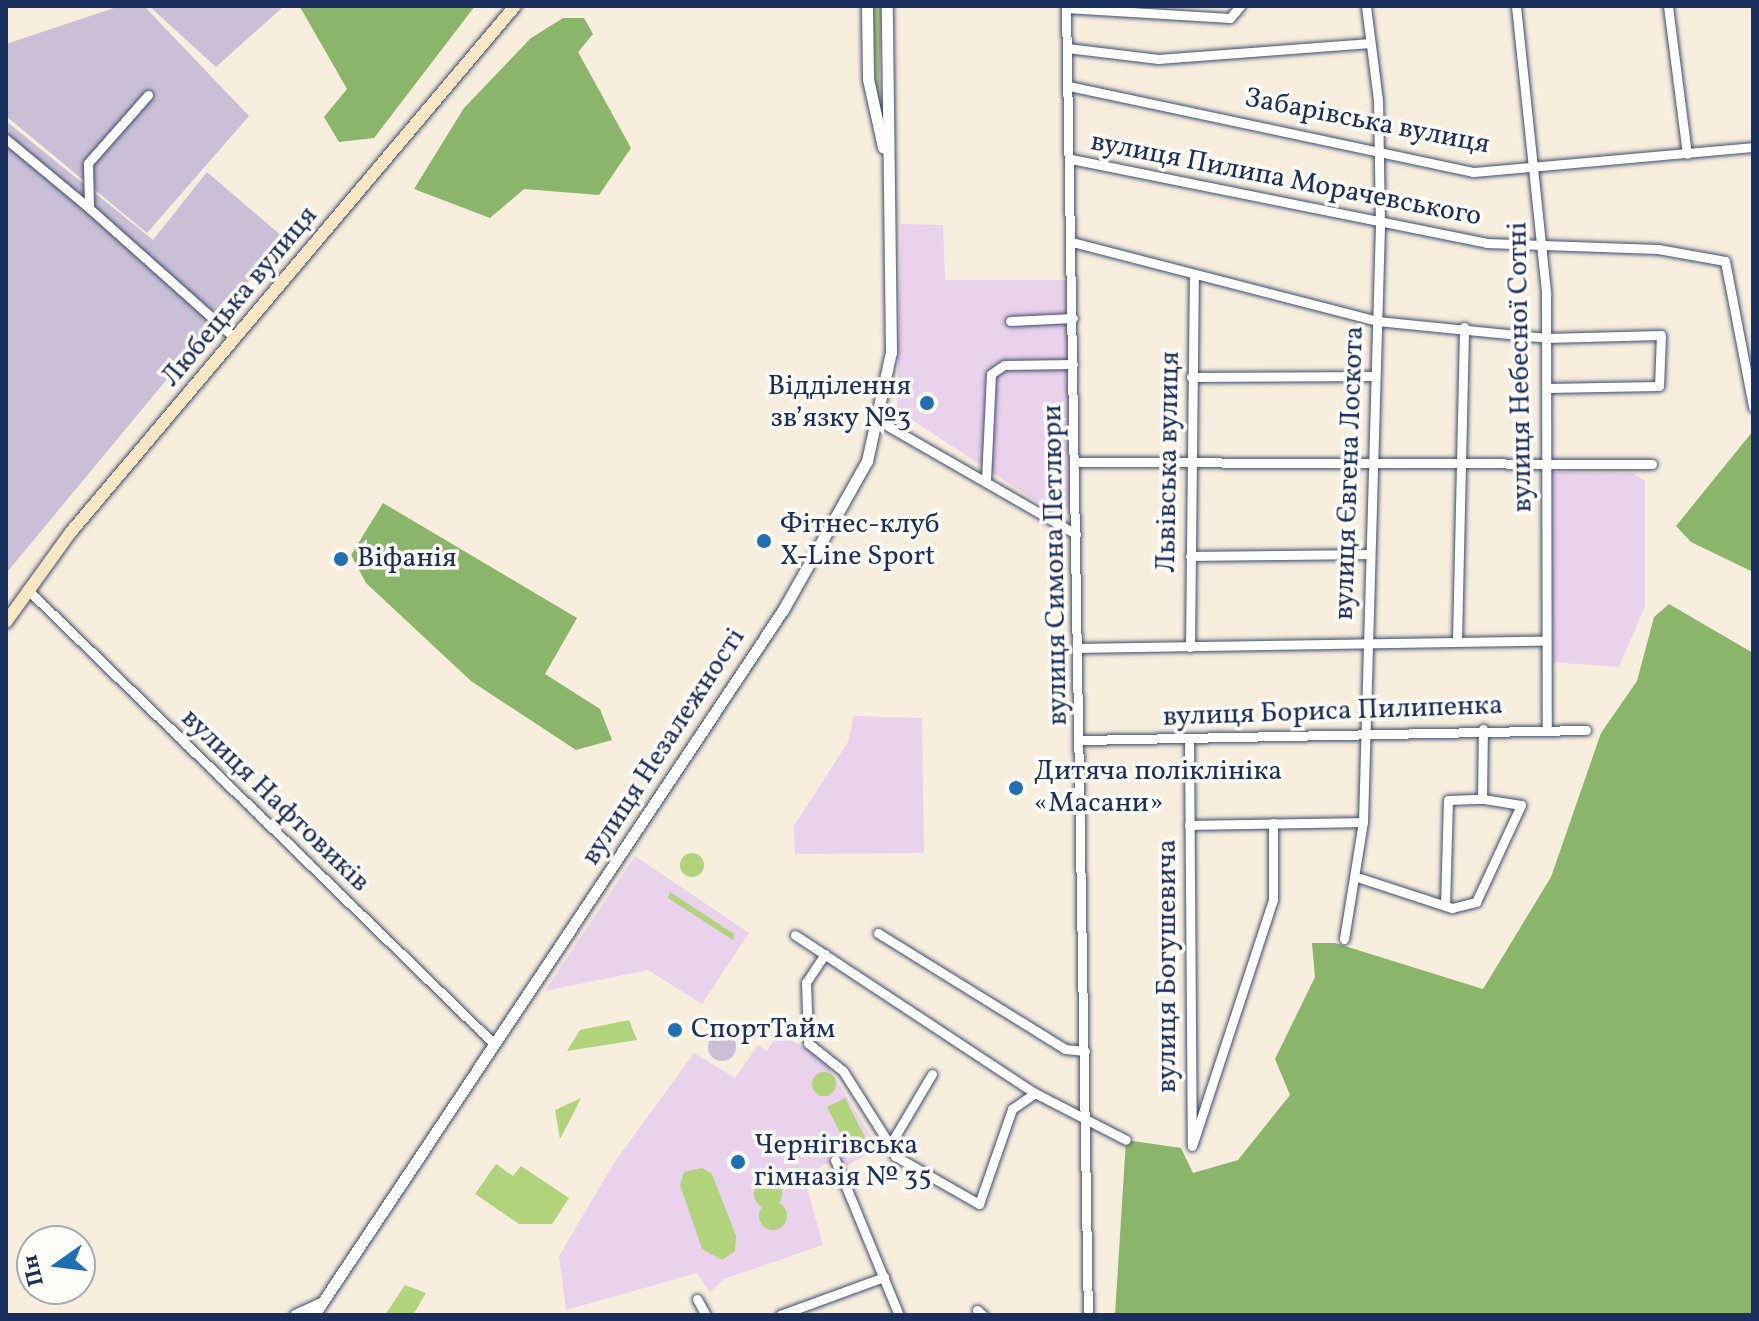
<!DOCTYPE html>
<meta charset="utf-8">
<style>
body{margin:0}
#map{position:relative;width:1759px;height:1321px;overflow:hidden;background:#f8eedd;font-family:Vollkorn,serif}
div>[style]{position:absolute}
.built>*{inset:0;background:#ead1ec}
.industrial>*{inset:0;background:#cabfd6}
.round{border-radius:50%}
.green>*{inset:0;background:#b0d37c}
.forest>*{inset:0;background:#8cb56c}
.roads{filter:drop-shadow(0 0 2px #3c4c71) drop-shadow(0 0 2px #3c4c71)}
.minor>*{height:9px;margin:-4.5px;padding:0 4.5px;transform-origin:4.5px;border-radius:4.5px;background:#fff}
.tertiary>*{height:11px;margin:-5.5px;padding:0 5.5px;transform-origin:5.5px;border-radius:5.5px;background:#fff}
.secondary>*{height:12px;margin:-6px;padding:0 6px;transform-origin:6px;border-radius:6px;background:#f9e7c3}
.dots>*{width:22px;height:22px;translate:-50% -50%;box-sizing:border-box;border:4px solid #fdfcf7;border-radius:50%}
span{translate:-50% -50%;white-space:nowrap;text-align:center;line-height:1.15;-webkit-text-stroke:7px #fdfcf7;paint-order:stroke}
.street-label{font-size:28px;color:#1b2f5e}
.poi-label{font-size:28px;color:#1b2f5e}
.right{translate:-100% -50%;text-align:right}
.left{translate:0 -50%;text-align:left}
.frame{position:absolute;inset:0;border:8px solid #1b2f5e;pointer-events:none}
.north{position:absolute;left:16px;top:1225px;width:80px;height:80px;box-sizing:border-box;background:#fdfcf7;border:2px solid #a3aaba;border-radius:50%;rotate:256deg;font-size:22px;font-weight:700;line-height:32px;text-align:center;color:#1b2f5e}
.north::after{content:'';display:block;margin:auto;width:28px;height:36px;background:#1f6fb2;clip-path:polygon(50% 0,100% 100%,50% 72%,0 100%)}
</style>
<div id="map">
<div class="built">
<div style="clip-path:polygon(901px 224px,943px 225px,945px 280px,1067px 280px,1070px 505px,1063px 512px,1054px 513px,897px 410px)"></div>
<div style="clip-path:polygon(1549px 472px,1632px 473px,1645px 481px,1645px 606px,1619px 667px,1553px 662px)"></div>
<div style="clip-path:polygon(854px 716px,922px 718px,924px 853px,795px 854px,794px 826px,848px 742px)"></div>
<div style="clip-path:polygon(635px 856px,749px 933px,702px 1004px,648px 970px,545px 991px)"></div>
<div style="clip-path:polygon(778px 1033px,823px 1058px,878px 1148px,845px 1167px,838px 1159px,823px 1165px,805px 1181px,823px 1245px,724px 1279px,710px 1292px,697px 1273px,566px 1310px,559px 1256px,614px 1163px,694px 1053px,735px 1078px,758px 1045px,767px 1051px)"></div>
</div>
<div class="industrial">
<div style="clip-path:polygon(120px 6px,144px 6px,249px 116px,147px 233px,6px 116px,6px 44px)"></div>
<div style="clip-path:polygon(149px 6px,284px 6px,216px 67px)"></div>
<div style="clip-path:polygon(6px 121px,153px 240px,207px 172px,284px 238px,8px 571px)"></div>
<div class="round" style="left:708px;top:1033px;width:28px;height:28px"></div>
</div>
<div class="green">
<div style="clip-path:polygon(873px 6px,881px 6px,879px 100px,876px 97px)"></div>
<div class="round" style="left:680px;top:853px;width:24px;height:24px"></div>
<div style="clip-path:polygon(670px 892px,734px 934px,733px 940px,668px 898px)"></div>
<div style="clip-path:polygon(629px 1020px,637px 1040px,567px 1051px,580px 1030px)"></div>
<div class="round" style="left:812px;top:1072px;width:24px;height:24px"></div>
<div style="clip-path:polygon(581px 1098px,572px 1116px,560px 1139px,555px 1110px)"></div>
<div style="clip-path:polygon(845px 1098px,867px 1141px,849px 1150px,827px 1107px)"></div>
<div style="clip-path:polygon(496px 1164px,513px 1176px,521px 1166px,569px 1198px,552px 1224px,519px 1224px,475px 1194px)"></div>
<div style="clip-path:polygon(702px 1168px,712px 1174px,736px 1236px,735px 1251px,722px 1260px,702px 1249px,680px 1185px,684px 1172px)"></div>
<div class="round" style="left:754px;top:1180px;width:28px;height:28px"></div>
<div class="round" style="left:759px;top:1202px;width:28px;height:28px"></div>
<div style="clip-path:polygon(405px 1285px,426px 1293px,413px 1315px,385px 1315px)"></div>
</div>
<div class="forest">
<div style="clip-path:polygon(475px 6px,374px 138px,339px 142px,324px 117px,347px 89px,300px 7px)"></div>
<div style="clip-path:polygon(563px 18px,584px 18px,593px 34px,578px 52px,631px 148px,599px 195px,524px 189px,490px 218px,414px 189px,464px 108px,531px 38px)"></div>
<div style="clip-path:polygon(1753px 431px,1753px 572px,1691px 542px,1676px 526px)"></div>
<div style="clip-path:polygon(383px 503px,577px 618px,545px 674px,600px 709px,612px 740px,576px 750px,471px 681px,366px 583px,351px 555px)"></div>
<div style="clip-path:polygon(1669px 604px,1753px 653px,1753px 1315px,1115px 1315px,1126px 1140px,1181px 1148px,1193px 1173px,1238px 1160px,1290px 1095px,1275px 1059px,1315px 977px,1312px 943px,1335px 943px,1483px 989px,1551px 877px,1601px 733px,1637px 681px,1654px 617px)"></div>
</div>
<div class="roads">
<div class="minor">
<div style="left:1066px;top:6px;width:1309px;rotate:89.04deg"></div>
<div style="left:1516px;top:6px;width:289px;rotate:84deg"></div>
<div style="left:1546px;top:293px;width:435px;rotate:89.9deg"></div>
<div style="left:1668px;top:6px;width:149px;rotate:82.7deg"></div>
<div style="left:1066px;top:8px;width:164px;rotate:3.5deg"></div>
<div style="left:1230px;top:18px;width:16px;rotate:-50deg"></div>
<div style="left:1067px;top:48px;width:92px;rotate:6.9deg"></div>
<div style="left:1158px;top:59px;width:213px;rotate:-4.3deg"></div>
<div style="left:1069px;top:86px;width:413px;rotate:12deg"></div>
<div style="left:1473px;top:172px;width:281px;rotate:-5.1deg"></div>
<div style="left:148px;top:95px;width:91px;rotate:131.4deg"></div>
<div style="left:88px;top:163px;width:45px;rotate:88.7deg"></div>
<div style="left:89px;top:208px;width:194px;rotate:41.7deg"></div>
<div style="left:6px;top:139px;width:108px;rotate:39.7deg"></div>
<div style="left:1071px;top:159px;width:423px;rotate:11.4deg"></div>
<div style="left:1486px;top:243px;width:172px;rotate:2deg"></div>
<div style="left:1658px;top:249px;width:68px;rotate:10.2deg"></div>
<div style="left:1725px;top:261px;width:149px;rotate:79.1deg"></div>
<div style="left:1072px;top:242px;width:315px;rotate:14.5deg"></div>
<div style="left:1377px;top:321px;width:170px;rotate:5.7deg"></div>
<div style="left:1546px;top:338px;width:115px;rotate:-1.5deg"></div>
<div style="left:1661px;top:335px;width:51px;rotate:92.2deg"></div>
<div style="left:1659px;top:386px;width:113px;rotate:179deg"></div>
<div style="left:1010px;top:321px;width:63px;rotate:-2.7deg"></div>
<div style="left:1191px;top:377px;width:184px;rotate:-0.3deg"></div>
<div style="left:881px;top:422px;width:225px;rotate:29.9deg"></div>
<div style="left:1075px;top:462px;width:577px;rotate:0.2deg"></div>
<div style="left:986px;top:480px;width:106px;rotate:-87.3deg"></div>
<div style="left:991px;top:374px;width:16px;rotate:-35deg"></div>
<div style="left:1004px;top:365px;width:69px;rotate:-0.8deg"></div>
<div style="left:1190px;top:556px;width:180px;rotate:-0.6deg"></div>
<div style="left:27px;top:589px;width:652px;rotate:44.25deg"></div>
<div style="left:1457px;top:640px;width:313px;rotate:-88.7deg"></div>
<div style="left:1190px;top:647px;width:370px;rotate:-89.4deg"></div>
<div style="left:1079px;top:648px;width:467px;rotate:-0.9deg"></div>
<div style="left:1189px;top:738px;width:408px;rotate:89.6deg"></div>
<div style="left:1082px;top:740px;width:504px;rotate:-1.14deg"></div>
<div style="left:1189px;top:825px;width:174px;rotate:-1deg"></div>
<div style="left:1360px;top:878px;width:97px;rotate:18.1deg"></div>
<div style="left:1452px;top:908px;width:25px;rotate:-14deg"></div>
<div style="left:1476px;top:902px;width:107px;rotate:-65.1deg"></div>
<div style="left:1521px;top:805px;width:39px;rotate:-171deg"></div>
<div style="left:1482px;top:799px;width:70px;rotate:-89.2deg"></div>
<div style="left:1445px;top:906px;width:106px;rotate:-88.4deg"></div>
<div style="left:1448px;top:800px;width:34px;rotate:-2deg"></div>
<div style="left:878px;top:933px;width:220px;rotate:31.8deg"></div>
<div style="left:1065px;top:1049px;width:20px;rotate:6deg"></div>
<div style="left:795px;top:935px;width:287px;rotate:33.4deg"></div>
<div style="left:1035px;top:1093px;width:102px;rotate:27.3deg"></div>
<div style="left:1344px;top:939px;width:119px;rotate:-80.8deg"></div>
<div style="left:1363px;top:822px;width:596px;rotate:-88.37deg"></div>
<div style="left:1380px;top:226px;width:126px;rotate:-90.9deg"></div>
<div style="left:1378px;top:100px;width:95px;rotate:-97.3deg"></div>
<div style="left:825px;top:954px;width:34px;rotate:124deg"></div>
<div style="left:806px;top:982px;width:61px;rotate:88.1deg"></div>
<div style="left:808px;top:1043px;width:45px;rotate:38.7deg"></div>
<div style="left:843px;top:1071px;width:88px;rotate:57.6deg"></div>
<div style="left:932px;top:1074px;width:82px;rotate:120.6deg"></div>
<div style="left:890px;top:1145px;width:12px;rotate:66deg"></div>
<div style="left:895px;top:1156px;width:97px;rotate:29.7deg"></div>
<div style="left:979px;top:1204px;width:101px;rotate:-70.8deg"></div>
<div style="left:1012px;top:1109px;width:28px;rotate:-35deg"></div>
<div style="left:1193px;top:1143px;width:256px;rotate:-71.8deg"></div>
<div style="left:1273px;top:900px;width:77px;rotate:-90deg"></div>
<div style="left:835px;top:1160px;width:168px;rotate:67.6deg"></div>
<div style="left:697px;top:1299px;width:18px;rotate:61deg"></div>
<div style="left:977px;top:1310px;width:8px;rotate:40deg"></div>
<div style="left:780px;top:1315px;width:111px;rotate:-20.1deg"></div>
</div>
<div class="tertiary">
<div style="left:867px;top:6px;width:73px;rotate:89.2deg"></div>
<div style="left:868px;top:79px;width:70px;rotate:77.6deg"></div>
<div style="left:295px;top:1315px;width:29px;rotate:-25deg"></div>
<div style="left:314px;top:1315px;width:847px;rotate:-56.37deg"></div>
<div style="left:783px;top:610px;width:171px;rotate:-60.6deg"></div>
<div style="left:867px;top:461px;width:112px;rotate:-77.6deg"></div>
<div style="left:891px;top:352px;width:346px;rotate:-90.7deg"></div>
</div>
<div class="secondary">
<div style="left:6px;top:622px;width:111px;rotate:-54.2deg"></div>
<div style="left:71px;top:532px;width:688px;rotate:-49.83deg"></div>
</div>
</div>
<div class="dots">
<div style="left:927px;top:403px;background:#1f6fb2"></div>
<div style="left:764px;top:541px;background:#1f6fb2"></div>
<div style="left:341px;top:559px;background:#1f6fb2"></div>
<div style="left:1016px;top:788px;background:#1f6fb2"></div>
<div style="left:675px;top:1030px;background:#1f6fb2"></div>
<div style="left:738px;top:1162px;background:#1f6fb2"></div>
</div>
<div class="street-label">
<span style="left:1367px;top:122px;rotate:11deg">Забарівська вулиця</span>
<span style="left:1286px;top:180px;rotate:11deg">вулиця Пилипа Морачевського</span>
<span style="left:240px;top:297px;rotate:-50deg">Любецька вулиця</span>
<span style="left:1521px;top:367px;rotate:-91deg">вулиця Небесної Сотні</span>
<span style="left:1169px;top:462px;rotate:-89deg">Львівська вулиця</span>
<span style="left:1350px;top:473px;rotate:-88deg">вулиця Євгена Лоскота</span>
<span style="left:1056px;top:565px;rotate:-91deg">вулиця Симона Петлюри</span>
<span style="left:1333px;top:712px;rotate:-2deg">вулиця Бориса Пилипенка</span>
<span style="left:664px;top:747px;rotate:-57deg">вулиця Незалежності</span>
<span style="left:275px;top:801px;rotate:44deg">вулиця Нафтовиків</span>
<span style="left:1168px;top:966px;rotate:-90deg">вулиця Богушевича</span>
</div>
<div class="poi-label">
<span class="right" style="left:911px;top:403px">Відділення<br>зв’язку №3</span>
<span class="left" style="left:780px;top:541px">Фітнес-клуб<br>X-Line Sport</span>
<span class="left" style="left:357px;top:559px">Віфанія</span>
<span class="left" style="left:1034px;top:788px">Дитяча поліклініка<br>«Масани»</span>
<span class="left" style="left:691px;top:1030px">СпортТайм</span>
<span class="left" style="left:754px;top:1162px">Чернігівська<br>гімназія № 35</span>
</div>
<div class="frame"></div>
<div class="north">Пн</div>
</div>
